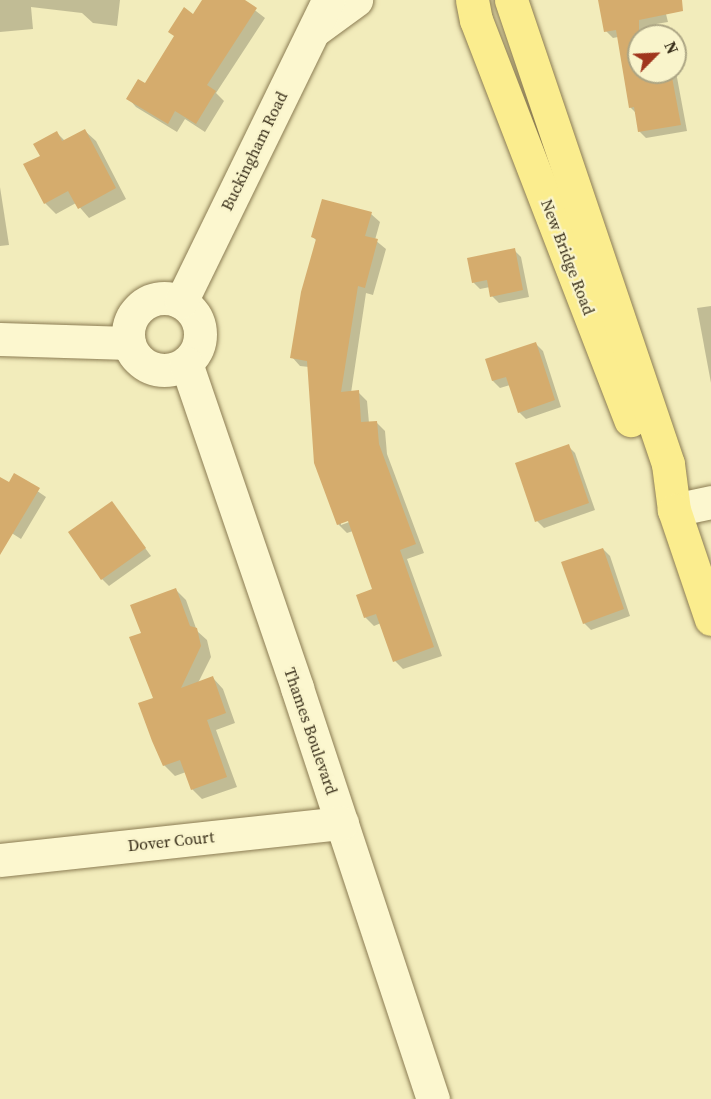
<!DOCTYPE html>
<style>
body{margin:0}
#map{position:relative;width:711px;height:1099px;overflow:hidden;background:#f2ecbb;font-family:"Source Serif 4",serif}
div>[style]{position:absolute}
.shadow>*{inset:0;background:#0003}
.building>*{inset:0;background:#d5ac6d}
.roads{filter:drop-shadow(0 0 2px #8b7c53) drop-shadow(0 0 2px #8b7c53)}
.minor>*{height:33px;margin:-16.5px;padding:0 16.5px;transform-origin:16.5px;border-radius:16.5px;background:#fcf7cf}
.minor>.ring{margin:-16.5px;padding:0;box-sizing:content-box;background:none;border:33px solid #fcf7cf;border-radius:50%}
.major>*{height:33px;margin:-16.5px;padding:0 16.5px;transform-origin:16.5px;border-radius:16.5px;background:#fbed8e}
span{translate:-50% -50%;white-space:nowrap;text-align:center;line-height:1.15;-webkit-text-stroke:4.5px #f9f4cb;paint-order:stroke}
.street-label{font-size:16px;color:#392f1a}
.north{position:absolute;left:627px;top:24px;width:60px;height:60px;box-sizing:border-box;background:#f9f4cb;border:2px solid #aca584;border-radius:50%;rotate:66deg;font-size:16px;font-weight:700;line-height:24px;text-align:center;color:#392f1a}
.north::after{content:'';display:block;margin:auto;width:21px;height:27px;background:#a0351d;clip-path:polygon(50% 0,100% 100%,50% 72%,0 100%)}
</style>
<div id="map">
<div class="shadow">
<div style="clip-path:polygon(0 0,120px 0,117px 26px,93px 23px,82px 13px,31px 7px,33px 29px,0 32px)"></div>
<div style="clip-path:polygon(204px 0,242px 0,265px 18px,216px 93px,224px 101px,205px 132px,185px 119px,177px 132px,136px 107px,128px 98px,146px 85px)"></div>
<div style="clip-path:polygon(600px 0,674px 0,666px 14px,668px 22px,656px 24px,659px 36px,639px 36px,639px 72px,676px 72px,687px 131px,646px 138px,639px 131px,636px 113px,630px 107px,618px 37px,613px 38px,606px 31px)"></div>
<div style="clip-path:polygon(85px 131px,96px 141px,126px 199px,89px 218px,76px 203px,56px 214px,45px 203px,25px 165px,42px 156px,57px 133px,65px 141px)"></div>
<div style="clip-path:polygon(0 187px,9px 245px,0 246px)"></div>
<div style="clip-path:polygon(evenodd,371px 214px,380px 222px,375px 240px,386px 249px,373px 295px,366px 293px,351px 393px,358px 392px,367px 401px,369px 423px,377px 423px,385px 431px,387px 454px,424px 553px,407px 559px,442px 656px,403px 669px,395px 661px,381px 623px,374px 626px,365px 617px,374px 590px,353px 531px,347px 533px,338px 524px,309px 367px,300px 366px,292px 357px,317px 241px,313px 237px,371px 214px,355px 517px,355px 520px,341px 525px,341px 522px,355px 517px)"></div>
<div style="clip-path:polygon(514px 250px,521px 257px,529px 297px,499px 303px,492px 296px,490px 287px,480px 289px,473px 282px)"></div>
<div style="clip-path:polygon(711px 306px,711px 383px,697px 308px)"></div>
<div style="clip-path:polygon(536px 344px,543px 351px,561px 407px,526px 419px,519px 412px,510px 385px,500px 388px,493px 381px,487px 360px)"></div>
<div style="clip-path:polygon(568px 446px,575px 453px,595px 510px,544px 528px,537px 521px)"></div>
<div style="clip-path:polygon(14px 475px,46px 497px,21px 539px,10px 532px,0 546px,0 478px,9px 484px)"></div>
<div style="clip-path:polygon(112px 503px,151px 556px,109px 586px,102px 579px)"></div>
<div style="clip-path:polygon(603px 549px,610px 556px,630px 616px,591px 630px,584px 623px)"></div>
<div style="clip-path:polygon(175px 589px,186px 600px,197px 631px,207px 640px,211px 657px,198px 683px,213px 678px,223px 689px,235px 723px,216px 730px,237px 787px,202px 799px,192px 789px,186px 772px,175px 776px,164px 765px,143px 634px)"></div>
</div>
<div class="building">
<div style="clip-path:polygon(202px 0,245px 0,257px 8px,207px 85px,216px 91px,196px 124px,175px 111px,168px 124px,126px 99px,138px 79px,145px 83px,174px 36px,168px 32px,184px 7px,193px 14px)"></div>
<div style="clip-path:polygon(598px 0,682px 0,683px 11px,639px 20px,639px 72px,671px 72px,681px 125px,638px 132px,634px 107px,629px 108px,616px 30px,604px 32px)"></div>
<div style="clip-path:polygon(85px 129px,116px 188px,78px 209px,68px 191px,44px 204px,23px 164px,40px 156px,33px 144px,57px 131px,62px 141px)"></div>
<div style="clip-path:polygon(322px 199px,372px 212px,365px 236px,378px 239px,365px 288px,358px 286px,341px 392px,359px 390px,361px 422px,377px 421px,379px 444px,416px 544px,400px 550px,434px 647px,393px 662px,376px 614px,364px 618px,356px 595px,372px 589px,348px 521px,337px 525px,314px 463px,307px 361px,290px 358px,301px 292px,316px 239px,311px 237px)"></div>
<div style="clip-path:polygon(515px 248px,523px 290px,490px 297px,487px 280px,472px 283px,467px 258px)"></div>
<div style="clip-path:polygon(536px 342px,555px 400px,518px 413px,506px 377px,492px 381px,485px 359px)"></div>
<div style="clip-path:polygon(569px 444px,589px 503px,535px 522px,515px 463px)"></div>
<div style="clip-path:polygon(14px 473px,40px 488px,0 555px,0 477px,9px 482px)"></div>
<div style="clip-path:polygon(112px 501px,146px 548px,101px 580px,68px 532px)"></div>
<div style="clip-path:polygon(603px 548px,624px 609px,583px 624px,561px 562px)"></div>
<div style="clip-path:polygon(176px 588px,190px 626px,197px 628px,201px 646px,181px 688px,213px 676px,226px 713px,207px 720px,227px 777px,191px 790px,180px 760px,163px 766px,152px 741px,138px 703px,153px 698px,129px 637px,141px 633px,130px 605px)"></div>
</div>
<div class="roads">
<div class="minor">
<div style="left:315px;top:30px;width:51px;rotate:-36.2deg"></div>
<div class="ring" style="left:128px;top:298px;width:39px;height:39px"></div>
<div style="left:181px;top:302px;width:336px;rotate:-64deg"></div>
<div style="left:0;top:339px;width:129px;rotate:1.8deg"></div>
<div style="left:186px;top:363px;width:343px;rotate:71.1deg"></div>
<div style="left:297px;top:688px;width:433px;rotate:71.7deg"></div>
<div style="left:674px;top:510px;width:38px;rotate:-12deg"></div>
<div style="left:0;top:860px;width:344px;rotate:-6.2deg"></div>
</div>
<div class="major">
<div style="left:472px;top:0;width:20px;rotate:79deg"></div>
<div style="left:476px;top:20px;width:429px;rotate:68.9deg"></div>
<div style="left:511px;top:0;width:490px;rotate:71.3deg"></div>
<div style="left:668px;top:464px;width:46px;rotate:82.6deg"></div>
<div style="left:674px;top:510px;width:115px;rotate:71.3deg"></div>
</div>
</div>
<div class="street-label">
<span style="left:254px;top:151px;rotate:-64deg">Buckingham Road</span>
<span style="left:568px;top:257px;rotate:69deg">New Bridge Road</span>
<span style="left:311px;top:731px;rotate:71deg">Thames Boulevard</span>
<span style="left:171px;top:841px;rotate:-6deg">Dover Court</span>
</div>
<div class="north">N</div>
</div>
